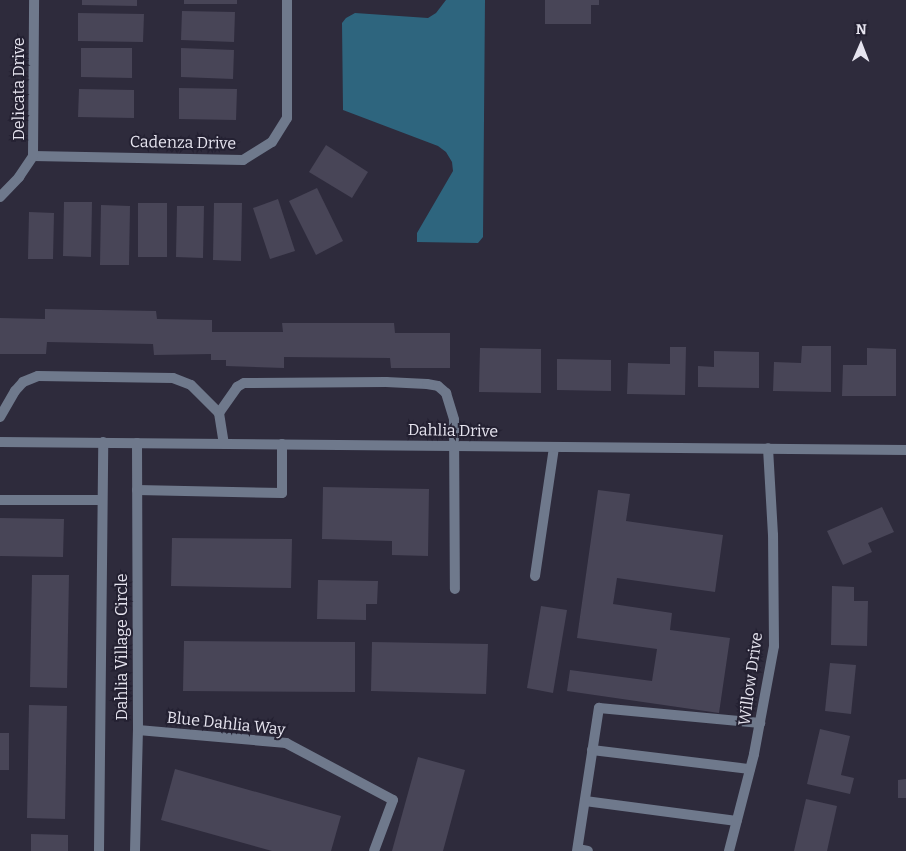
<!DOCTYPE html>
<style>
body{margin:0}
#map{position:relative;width:906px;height:851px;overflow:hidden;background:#2e2b3c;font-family:Bitter,serif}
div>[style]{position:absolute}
.water>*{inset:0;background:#2e657e}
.building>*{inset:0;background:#484557}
.service>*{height:10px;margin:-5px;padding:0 5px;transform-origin:5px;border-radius:5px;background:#6f798c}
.minor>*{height:10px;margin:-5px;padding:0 5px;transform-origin:5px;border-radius:5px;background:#6f798c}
.tertiary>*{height:10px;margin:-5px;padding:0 5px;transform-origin:5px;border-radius:5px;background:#6f798c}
span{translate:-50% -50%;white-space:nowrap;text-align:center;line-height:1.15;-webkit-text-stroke:4px #242132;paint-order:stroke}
.street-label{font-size:16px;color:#e6e4ef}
.north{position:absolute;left:836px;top:20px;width:50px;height:50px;-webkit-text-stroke:4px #242132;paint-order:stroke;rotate:1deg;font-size:14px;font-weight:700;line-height:20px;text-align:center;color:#e6e4ef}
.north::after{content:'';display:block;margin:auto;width:18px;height:22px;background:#e6e4ef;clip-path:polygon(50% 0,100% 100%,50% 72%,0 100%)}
</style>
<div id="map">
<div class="water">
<div style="clip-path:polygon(446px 0,485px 0,483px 237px,478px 243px,417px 242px,417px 233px,453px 171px,452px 162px,446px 152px,438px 146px,343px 110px,342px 23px,346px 18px,355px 13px,428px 18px,436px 13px)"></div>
</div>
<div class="building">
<div style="clip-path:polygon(82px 0,137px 0,137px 6px,82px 5px)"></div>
<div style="clip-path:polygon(184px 0,237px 0,237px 4px,184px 4px)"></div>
<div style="clip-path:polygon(545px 0,599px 0,599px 5px,591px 5px,591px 24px,545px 24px)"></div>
<div style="clip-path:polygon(182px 11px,235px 12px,234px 42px,181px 40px)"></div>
<div style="clip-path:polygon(78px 13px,144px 14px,143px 42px,78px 41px)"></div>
<div style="clip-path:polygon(81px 48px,132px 48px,132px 78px,81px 77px)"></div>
<div style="clip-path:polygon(181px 48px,234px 50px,233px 79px,181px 77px)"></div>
<div style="clip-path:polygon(179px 88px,237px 89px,236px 120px,179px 119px)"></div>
<div style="clip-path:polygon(79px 89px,134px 90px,134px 118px,78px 117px)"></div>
<div style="clip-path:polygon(326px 145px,368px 172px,352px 198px,309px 172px)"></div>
<div style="clip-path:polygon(317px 188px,343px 241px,316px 255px,289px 201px)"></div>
<div style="clip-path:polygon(278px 199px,295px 251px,270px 259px,253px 208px)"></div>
<div style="clip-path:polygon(64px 202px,92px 202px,91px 257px,63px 256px)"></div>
<div style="clip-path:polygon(138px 203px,167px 203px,167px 257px,138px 257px)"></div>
<div style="clip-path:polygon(214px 203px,242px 203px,241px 261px,213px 260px)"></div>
<div style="clip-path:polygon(101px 205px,130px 206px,129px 265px,100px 265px)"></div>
<div style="clip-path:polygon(177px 206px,204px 206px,203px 258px,176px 257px)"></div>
<div style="clip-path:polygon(29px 212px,54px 213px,53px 259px,28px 259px)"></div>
<div style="clip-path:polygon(45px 309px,156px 311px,157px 319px,212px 320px,212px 332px,283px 332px,282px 323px,394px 323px,395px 333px,450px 333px,450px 368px,391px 368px,390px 358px,284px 357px,284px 368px,226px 366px,226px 360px,211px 360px,211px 354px,154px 355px,153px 344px,47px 342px,46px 354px,0 354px,0 318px,45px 319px)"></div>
<div style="clip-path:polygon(802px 346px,831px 346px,831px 392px,773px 391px,774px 362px,801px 363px)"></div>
<div style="clip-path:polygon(670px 347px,686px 347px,685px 395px,627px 394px,628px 363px,670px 364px)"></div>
<div style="clip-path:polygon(480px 348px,541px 349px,541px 393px,479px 392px)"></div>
<div style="clip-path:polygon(867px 348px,896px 349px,896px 396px,842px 396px,843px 365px,867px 365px)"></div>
<div style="clip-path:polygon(714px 351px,759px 352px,759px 388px,698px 387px,698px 366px,714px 367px)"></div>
<div style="clip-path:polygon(557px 359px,611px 360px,611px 391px,557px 390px)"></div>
<div style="clip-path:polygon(323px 487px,429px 489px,428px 556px,392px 555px,392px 541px,322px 539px)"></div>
<div style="clip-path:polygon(598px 490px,630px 494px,626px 521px,723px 535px,715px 592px,617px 578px,613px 604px,672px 613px,670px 630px,730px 638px,719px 713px,567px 691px,570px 670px,652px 681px,657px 649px,577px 638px)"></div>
<div style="clip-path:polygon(882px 507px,894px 532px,868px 543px,872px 552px,843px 565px,827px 531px)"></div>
<div style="clip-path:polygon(0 518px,64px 519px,63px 557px,0 556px)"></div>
<div style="clip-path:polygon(172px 538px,292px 539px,291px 588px,171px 586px)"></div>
<div style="clip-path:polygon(32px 575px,69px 575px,67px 688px,30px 687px)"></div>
<div style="clip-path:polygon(318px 580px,378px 581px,377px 604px,366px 604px,366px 620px,317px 619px)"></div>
<div style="clip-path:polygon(832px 586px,854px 587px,854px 601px,868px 601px,867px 646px,831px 645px)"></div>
<div style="clip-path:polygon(541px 606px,567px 610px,553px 693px,527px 688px)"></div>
<div style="clip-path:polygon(184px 641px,355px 642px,355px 692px,183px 691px)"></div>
<div style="clip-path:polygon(372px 642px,488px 644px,486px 694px,371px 691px)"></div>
<div style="clip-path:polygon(830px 663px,856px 665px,851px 714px,825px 711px)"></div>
<div style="clip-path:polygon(29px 705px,67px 706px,65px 819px,27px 818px)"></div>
<div style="clip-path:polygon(820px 729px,850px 736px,841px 775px,854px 778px,850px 794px,807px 784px)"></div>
<div style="clip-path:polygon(0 733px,9px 733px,9px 770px,0 770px)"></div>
<div style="clip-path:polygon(418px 757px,465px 770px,443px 851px,392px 851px)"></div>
<div style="clip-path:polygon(175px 769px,341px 816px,331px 851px,272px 851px,161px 820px)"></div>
<div style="clip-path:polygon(906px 779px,906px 798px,898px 798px,898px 780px)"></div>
<div style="clip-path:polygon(806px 799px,837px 806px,827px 851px,794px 851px)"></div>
<div style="clip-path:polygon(31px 834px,68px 835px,68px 851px,31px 851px)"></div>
</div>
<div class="service">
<div style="left:219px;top:413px;width:32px;rotate:-55deg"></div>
<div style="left:237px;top:387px;width:8px;rotate:-30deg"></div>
<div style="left:244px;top:383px;width:142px;rotate:-0.4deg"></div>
<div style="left:386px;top:382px;width:41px;rotate:2.8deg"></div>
<div style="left:427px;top:384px;width:11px;rotate:10deg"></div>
<div style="left:438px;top:386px;width:11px;rotate:41deg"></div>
<div style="left:446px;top:393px;width:28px;rotate:73deg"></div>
<div style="left:454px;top:420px;width:169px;rotate:89.7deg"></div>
<div style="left:0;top:417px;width:30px;rotate:-60deg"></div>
<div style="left:15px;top:391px;width:12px;rotate:-48deg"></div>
<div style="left:23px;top:382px;width:16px;rotate:-22deg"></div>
<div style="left:38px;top:376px;width:135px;rotate:0.8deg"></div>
<div style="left:173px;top:378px;width:19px;rotate:21deg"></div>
<div style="left:191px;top:385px;width:40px;rotate:45deg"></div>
<div style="left:219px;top:413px;width:31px;rotate:81deg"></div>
<div style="left:137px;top:490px;width:145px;rotate:1.2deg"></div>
<div style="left:282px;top:493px;width:49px;rotate:-90deg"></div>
<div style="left:0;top:500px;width:101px"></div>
<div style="left:535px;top:576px;width:130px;rotate:-81.6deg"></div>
<div style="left:138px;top:730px;width:149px;rotate:5deg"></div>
<div style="left:286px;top:743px;width:121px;rotate:28deg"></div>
<div style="left:393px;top:800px;width:54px;rotate:110.4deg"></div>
<div style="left:592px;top:750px;width:159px;rotate:6.9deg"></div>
<div style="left:585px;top:801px;width:153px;rotate:7.5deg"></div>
<div style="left:578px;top:849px;width:10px;rotate:11deg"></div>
<div style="left:99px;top:851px;width:409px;rotate:-89.4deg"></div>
<div style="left:135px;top:851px;width:121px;rotate:-88.6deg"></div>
<div style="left:138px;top:730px;width:287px;rotate:-90.2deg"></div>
<div style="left:577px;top:851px;width:145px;rotate:-81.3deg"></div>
<div style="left:599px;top:708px;width:162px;rotate:5.3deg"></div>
</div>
<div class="minor">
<div style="left:33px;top:156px;width:210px;rotate:1.1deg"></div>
<div style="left:243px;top:160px;width:34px;rotate:-32deg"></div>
<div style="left:272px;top:142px;width:28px;rotate:-58deg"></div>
<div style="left:287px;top:118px;width:118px;rotate:-90deg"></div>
<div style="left:0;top:197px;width:28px;rotate:-46deg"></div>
<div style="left:19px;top:177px;width:25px;rotate:-56deg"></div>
<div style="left:33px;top:156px;width:156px;rotate:-89.6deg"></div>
<div style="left:729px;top:851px;width:100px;rotate:-75.5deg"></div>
<div style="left:754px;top:754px;width:110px;rotate:-79.5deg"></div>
<div style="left:774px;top:646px;width:111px;rotate:-90.5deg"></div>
<div style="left:773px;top:535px;width:87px;rotate:-93.3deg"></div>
</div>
<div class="tertiary">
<div style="left:0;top:442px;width:906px;rotate:0.51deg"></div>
</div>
<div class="street-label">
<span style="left:19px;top:89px;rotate:-90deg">Delicata Drive</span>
<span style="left:183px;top:143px;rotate:1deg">Cadenza Drive</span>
<span style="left:453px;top:431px;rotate:1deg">Dahlia Drive</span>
<span style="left:122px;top:647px;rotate:-90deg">Dahlia Village Circle</span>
<span style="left:751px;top:679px;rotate:-82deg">Willow Drive</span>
<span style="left:226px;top:724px;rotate:6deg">Blue Dahlia Way</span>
</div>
<div class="north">N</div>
</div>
